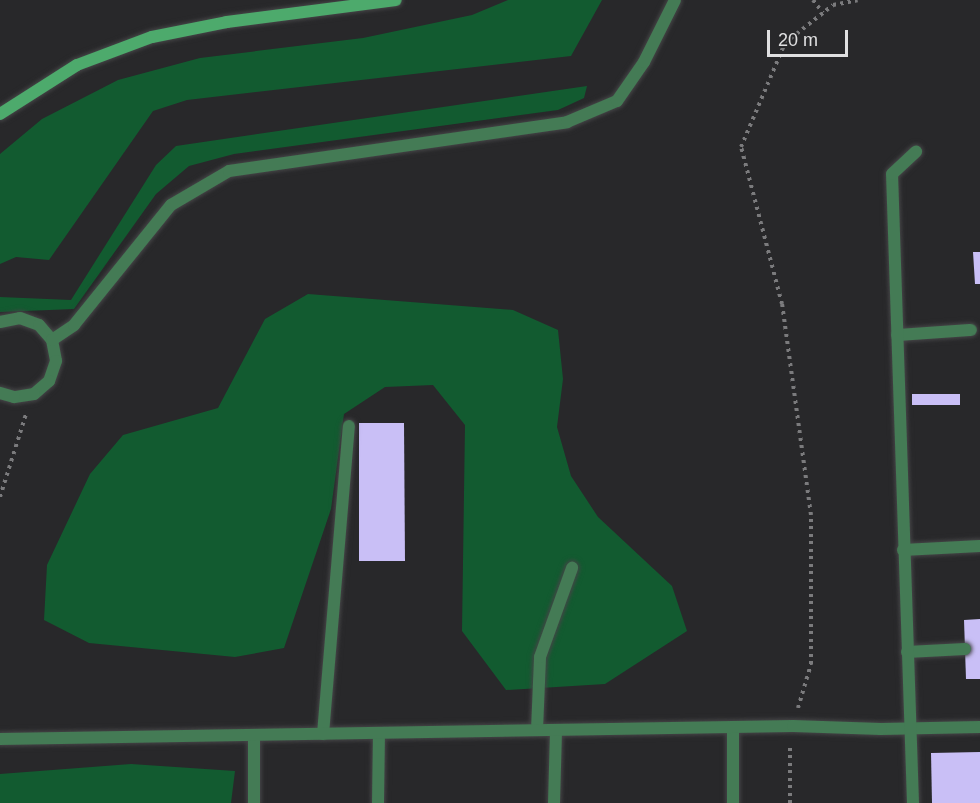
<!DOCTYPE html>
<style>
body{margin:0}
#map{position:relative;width:980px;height:803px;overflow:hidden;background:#28282a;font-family:Helvetica,sans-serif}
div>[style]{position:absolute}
.green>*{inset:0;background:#125b30}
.building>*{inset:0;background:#c9bff6}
.path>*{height:4px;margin-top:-2px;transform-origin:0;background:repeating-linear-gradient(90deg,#7b7b7d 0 3px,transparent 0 7.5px)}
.roads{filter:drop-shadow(0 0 2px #454547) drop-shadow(0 0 2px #454547)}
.service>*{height:12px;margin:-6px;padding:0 6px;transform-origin:6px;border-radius:6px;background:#447b55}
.minor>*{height:12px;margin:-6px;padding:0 6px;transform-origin:6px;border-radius:6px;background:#447b55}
.secondary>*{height:12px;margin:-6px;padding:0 6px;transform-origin:6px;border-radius:6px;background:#4daa6c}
span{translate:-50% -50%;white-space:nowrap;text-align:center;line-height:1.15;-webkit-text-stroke:6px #28282a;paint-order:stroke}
.scale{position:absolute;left:767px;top:30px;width:81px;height:27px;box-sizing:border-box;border:3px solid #e0e0e1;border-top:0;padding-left:8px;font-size:18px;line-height:21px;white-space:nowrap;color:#e0e0e1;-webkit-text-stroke:4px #28282a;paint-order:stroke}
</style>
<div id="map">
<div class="green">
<div style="clip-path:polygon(508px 0,602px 0,571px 56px,187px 100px,153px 111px,49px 260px,16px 257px,0 264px,0 154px,42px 119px,118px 80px,200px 58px,363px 38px,472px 15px)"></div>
<div style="clip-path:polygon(587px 86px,584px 98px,558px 110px,234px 154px,189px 166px,156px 194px,74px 309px,0 312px,0 297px,71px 300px,156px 165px,176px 146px)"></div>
<div style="clip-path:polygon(308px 294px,513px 310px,558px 330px,563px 379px,557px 427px,571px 476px,598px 517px,672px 586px,687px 631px,605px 684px,506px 690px,462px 631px,465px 425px,433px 385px,385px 387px,344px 414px,331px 509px,284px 648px,235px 657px,89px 643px,44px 620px,47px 565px,90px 474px,123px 435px,218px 408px,265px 319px)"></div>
<div style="clip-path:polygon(131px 764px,235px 771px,231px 803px,0 803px,0 774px)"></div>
</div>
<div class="building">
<div style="clip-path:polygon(973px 252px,980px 252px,980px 284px,975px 284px)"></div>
<div style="clip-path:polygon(912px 394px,960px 394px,960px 405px,912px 405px)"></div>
<div style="clip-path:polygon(359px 423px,404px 423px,405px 561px,359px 561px)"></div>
<div style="clip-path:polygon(980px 619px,980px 679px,966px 679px,964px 620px)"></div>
<div style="clip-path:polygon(980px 752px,980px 803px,932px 803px,931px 753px)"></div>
</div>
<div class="path">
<div style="left:813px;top:0;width:16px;rotate:52deg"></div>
<div style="left:0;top:497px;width:87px;rotate:-72.6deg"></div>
<div style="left:798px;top:708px;width:46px;rotate:-73.5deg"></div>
<div style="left:811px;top:664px;width:149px;rotate:-90deg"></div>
<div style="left:811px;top:515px;width:213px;rotate:-97.8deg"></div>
<div style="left:782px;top:304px;width:162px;rotate:-104.6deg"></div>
<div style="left:741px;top:147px;width:113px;rotate:-67.1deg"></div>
<div style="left:785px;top:43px;width:61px;rotate:-38.4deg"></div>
<div style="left:833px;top:5px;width:25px;rotate:-11deg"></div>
<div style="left:790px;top:803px;width:58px;rotate:-90deg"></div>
</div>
<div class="roads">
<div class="service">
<div style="left:0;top:322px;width:20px;rotate:-11deg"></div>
<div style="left:20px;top:318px;width:20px;rotate:20deg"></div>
<div style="left:39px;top:325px;width:20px;rotate:49deg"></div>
<div style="left:52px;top:340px;width:21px;rotate:79deg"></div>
<div style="left:56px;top:361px;width:21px;rotate:109deg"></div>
<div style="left:49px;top:381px;width:20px;rotate:139deg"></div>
<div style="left:34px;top:394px;width:20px;rotate:171deg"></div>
<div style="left:14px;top:397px;width:15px;rotate:-164deg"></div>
<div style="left:897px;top:335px;width:74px;rotate:-3.9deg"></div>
<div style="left:52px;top:340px;width:27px;rotate:-34deg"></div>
<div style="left:74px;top:325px;width:154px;rotate:-51.1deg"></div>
<div style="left:171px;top:205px;width:67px;rotate:-30.4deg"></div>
<div style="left:229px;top:171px;width:342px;rotate:-8.2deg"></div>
<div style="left:567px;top:122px;width:54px;rotate:-22.8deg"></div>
<div style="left:617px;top:101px;width:47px;rotate:-55.3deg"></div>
<div style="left:644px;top:62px;width:69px;rotate:-63.4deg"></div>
<div style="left:903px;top:550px;width:77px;rotate:-3deg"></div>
<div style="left:907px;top:652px;width:58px;rotate:-3deg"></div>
<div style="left:733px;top:728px;width:75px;rotate:90deg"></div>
<div style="left:881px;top:729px;width:99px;rotate:-1.2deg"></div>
<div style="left:537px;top:730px;width:73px;rotate:-87.6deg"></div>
<div style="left:540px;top:657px;width:95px;rotate:-70.2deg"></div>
<div style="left:323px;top:734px;width:309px;rotate:-85.2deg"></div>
<div style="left:254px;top:803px;width:68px;rotate:-90deg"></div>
<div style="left:378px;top:803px;width:69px;rotate:-89.2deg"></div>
<div style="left:554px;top:803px;width:73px;rotate:-88.4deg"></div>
<div style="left:913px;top:803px;width:629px;rotate:-91.91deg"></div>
<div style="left:892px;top:174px;width:33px;rotate:-43deg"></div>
</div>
<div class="minor">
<div style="left:0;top:739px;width:793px;rotate:-0.94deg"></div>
<div style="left:793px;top:726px;width:88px;rotate:2deg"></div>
</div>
<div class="secondary">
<div style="left:0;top:114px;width:91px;rotate:-32.5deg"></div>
<div style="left:77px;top:65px;width:80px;rotate:-20.5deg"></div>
<div style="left:152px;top:37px;width:76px;rotate:-11.3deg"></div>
<div style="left:227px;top:22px;width:170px;rotate:-7.4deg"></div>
</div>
</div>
<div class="scale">20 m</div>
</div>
